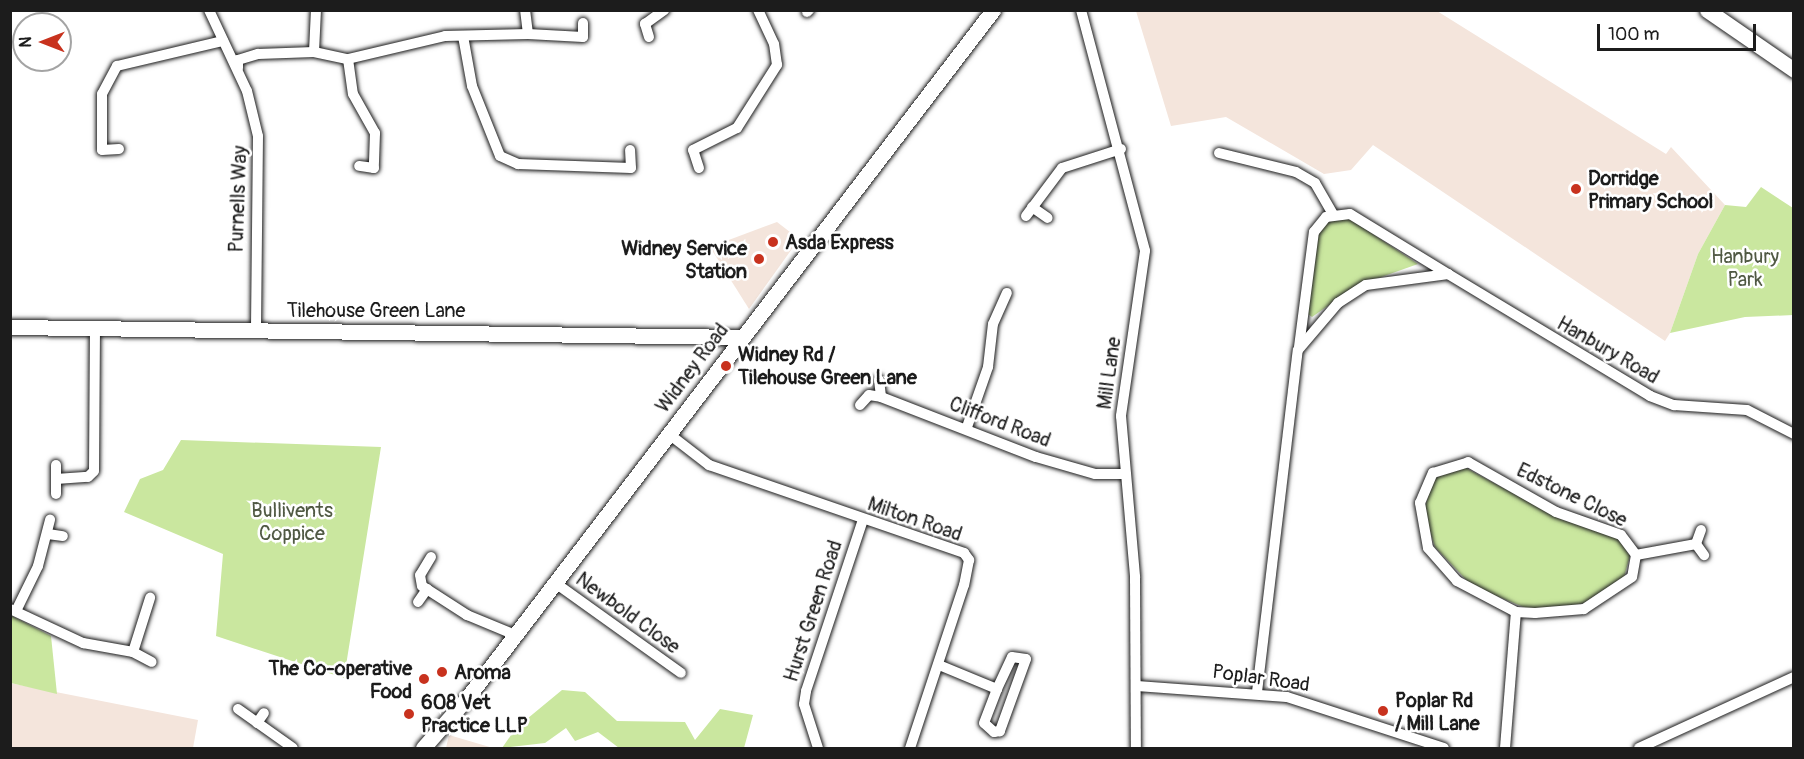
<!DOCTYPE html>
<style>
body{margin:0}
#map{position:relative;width:1804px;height:759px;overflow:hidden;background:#fff;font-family:Pangolin,sans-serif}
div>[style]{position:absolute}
.built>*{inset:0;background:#f4e5dc}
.green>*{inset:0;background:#cae79f}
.roads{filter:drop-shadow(0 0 2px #1c1c1c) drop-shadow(0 0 2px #1c1c1c)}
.street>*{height:10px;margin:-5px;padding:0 5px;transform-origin:5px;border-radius:5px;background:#fff}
.secondary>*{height:15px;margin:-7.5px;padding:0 7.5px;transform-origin:7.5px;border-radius:7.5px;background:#fff}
.dots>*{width:16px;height:16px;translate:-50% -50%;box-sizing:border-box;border:3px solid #fff;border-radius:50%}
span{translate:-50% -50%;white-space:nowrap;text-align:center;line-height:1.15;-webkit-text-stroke:5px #fff;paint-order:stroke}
.poi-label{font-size:20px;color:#1c1c1c;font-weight:700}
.left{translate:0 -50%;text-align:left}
.right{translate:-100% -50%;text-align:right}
.street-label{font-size:20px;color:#1c1c1c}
.park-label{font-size:20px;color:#505943}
.frame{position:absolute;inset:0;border:12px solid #1c1c1c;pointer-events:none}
.north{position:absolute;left:12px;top:12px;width:60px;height:60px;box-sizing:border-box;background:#fff;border:2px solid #a4a4a4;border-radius:50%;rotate:270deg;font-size:16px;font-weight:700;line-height:24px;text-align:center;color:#1c1c1c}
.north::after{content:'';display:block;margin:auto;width:21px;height:27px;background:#c8321e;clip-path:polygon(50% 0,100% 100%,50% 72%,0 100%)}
.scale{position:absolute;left:1597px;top:24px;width:159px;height:27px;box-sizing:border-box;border:3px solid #1c1c1c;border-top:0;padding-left:8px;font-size:18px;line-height:21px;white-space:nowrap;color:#1c1c1c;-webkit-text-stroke:4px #fff;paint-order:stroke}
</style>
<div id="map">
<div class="built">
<div style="clip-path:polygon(1136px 11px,1437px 11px,1666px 154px,1671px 147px,1725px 205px,1698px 254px,1670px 333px,1665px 341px,1373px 145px,1351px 170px,1324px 174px,1226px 117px,1171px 126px)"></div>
<div style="clip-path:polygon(777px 222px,799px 239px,749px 309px,710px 247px)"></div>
<div style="clip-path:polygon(10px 683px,198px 720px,193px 748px,11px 748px)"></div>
<div style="clip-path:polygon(449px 735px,493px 748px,446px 748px)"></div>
</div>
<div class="green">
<div style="clip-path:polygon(1761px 187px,1793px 208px,1793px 315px,1745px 317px,1670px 333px,1698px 254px,1725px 205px,1746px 207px)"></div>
<div style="clip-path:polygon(1347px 217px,1418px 264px,1356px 286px,1312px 317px,1308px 314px,1316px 235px,1327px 220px)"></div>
<div style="clip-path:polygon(181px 440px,381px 447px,344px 678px,216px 636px,223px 554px,124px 512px,140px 479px,163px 470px)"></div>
<div style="clip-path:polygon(1464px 467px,1563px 520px,1616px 536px,1630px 556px,1624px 577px,1584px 603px,1560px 609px,1526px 608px,1472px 586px,1435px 547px,1424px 513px,1432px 479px)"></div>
<div style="clip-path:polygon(10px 615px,51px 636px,57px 694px,11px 683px)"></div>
<div style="clip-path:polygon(562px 690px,585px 692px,617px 721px,685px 722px,695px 740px,720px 709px,753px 715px,744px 748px,619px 748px,598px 732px,575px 741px,566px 728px,545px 743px,502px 748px,516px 728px)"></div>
</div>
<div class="roads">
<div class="street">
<div style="left:209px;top:10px;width:89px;rotate:64.9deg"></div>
<div style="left:247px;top:91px;width:46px;rotate:76.3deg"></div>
<div style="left:258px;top:136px;width:194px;rotate:90.6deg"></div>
<div style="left:1081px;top:10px;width:249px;rotate:75.1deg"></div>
<div style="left:1145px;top:251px;width:167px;rotate:98.3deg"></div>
<div style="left:1121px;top:416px;width:162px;rotate:85deg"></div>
<div style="left:1135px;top:577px;width:171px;rotate:89.7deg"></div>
<div style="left:807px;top:12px;width:3px;rotate:-45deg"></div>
<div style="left:528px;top:34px;width:55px;rotate:3.1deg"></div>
<div style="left:583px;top:37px;width:14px;rotate:-90deg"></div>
<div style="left:463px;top:36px;width:51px;rotate:79.8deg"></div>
<div style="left:472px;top:86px;width:75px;rotate:68.2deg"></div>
<div style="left:500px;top:156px;width:20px;rotate:24deg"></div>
<div style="left:518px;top:164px;width:113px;rotate:2deg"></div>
<div style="left:631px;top:168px;width:18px;rotate:-93deg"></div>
<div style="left:649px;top:37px;width:14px;rotate:-107deg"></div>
<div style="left:645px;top:24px;width:24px;rotate:-36deg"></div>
<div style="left:314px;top:52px;width:42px;rotate:-87.3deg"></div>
<div style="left:348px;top:59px;width:35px;rotate:82deg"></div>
<div style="left:353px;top:94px;width:45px;rotate:60.6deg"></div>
<div style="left:375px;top:133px;width:35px;rotate:92deg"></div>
<div style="left:374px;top:168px;width:15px;rotate:-172deg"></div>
<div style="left:238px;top:68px;width:8px;rotate:-90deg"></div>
<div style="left:238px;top:60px;width:21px;rotate:-17deg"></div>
<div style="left:258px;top:54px;width:56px;rotate:-2deg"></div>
<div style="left:314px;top:52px;width:35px;rotate:12deg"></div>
<div style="left:348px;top:59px;width:100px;rotate:-13.3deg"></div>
<div style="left:445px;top:36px;width:83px;rotate:-1.4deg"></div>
<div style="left:528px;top:34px;width:24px;rotate:-97deg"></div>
<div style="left:119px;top:149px;width:17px;rotate:177deg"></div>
<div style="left:102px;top:150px;width:56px;rotate:-90deg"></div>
<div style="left:102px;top:94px;width:32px;rotate:-62deg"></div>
<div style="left:117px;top:66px;width:109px;rotate:-13.3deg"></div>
<div style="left:1219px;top:153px;width:79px;rotate:13.9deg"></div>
<div style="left:1296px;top:172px;width:22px;rotate:30deg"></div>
<div style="left:1315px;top:183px;width:36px;rotate:60deg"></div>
<div style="left:699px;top:168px;width:19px;rotate:-108deg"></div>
<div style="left:693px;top:150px;width:49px;rotate:-26.6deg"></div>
<div style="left:737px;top:128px;width:75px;rotate:-57.6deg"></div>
<div style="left:777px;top:65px;width:21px;rotate:-98deg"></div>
<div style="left:774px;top:44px;width:38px;rotate:-115deg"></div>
<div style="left:1032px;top:207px;width:19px;rotate:35deg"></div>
<div style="left:1026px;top:216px;width:60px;rotate:-53.1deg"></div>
<div style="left:1062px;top:168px;width:62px;rotate:-17.9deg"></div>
<div style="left:1299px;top:347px;width:116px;rotate:-82.6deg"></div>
<div style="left:1314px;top:232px;width:19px;rotate:-51deg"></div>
<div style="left:1326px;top:217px;width:24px;rotate:-7deg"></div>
<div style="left:1350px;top:214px;width:115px;rotate:31.5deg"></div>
<div style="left:879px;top:380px;width:17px;rotate:83deg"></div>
<div style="left:881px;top:397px;width:166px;rotate:21.2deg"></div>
<div style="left:1036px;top:457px;width:61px;rotate:16.1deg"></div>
<div style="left:1095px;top:474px;width:28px"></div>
<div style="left:860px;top:405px;width:13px;rotate:-48deg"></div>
<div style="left:869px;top:395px;width:12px;rotate:9deg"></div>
<div style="left:967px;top:427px;width:64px;rotate:-70.7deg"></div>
<div style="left:988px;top:367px;width:43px;rotate:-83.4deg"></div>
<div style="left:993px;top:324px;width:34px;rotate:-66deg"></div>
<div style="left:669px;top:434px;width:51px;rotate:37.8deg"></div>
<div style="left:709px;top:465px;width:270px;rotate:19deg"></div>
<div style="left:964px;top:553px;width:9px;rotate:54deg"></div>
<div style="left:969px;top:560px;width:25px;rotate:101deg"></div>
<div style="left:964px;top:585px;width:172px;rotate:108.3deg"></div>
<div style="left:1468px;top:462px;width:101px;rotate:29.6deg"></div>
<div style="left:1556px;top:512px;width:69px;rotate:19.5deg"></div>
<div style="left:1621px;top:535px;width:25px;rotate:53deg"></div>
<div style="left:1636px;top:555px;width:22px;rotate:100deg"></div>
<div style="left:1632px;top:577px;width:58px;rotate:146.3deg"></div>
<div style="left:1584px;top:609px;width:49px;rotate:175.3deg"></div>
<div style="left:1535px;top:613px;width:19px;rotate:-177deg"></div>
<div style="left:1516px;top:612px;width:67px;rotate:-152.3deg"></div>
<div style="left:1457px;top:581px;width:44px;rotate:-131.3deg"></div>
<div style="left:1428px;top:548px;width:46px;rotate:-100.1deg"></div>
<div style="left:1420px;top:503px;width:33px;rotate:-67deg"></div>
<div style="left:1433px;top:473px;width:37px;rotate:-17deg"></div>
<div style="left:56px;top:479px;width:32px;rotate:-4deg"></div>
<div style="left:88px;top:477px;width:8px;rotate:-45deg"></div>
<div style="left:94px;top:471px;width:144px;rotate:-89.6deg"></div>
<div style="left:56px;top:494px;width:29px;rotate:-90deg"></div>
<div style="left:1701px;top:530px;width:15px;rotate:110deg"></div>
<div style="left:1696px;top:544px;width:14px;rotate:54deg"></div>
<div style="left:48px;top:534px;width:15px;rotate:8deg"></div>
<div style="left:1636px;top:555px;width:61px;rotate:-10.4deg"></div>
<div style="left:431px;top:557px;width:21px;rotate:121deg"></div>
<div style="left:420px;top:575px;width:11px;rotate:80deg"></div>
<div style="left:422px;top:586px;width:54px;rotate:32.8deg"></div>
<div style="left:467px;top:615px;width:52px;rotate:22.6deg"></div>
<div style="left:554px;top:582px;width:156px;rotate:35.6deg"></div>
<div style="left:418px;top:602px;width:16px;rotate:-55deg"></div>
<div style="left:10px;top:609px;width:81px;rotate:25deg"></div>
<div style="left:83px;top:643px;width:51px;rotate:10.2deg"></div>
<div style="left:133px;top:652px;width:21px;rotate:28deg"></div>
<div style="left:16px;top:611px;width:50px;rotate:-63.9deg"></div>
<div style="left:38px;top:566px;width:48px;rotate:-75.4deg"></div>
<div style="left:133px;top:652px;width:57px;rotate:-72.5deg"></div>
<div style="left:939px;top:665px;width:63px;rotate:22.5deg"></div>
<div style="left:997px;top:689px;width:35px;rotate:-65deg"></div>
<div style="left:1012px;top:657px;width:14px;rotate:8deg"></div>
<div style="left:1026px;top:659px;width:77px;rotate:109.9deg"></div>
<div style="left:1000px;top:731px;width:6px;rotate:171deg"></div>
<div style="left:994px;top:732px;width:13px;rotate:-138deg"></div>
<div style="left:984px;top:723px;width:36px;rotate:-69deg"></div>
<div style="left:1137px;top:686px;width:150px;rotate:4.2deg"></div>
<div style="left:1287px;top:697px;width:165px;rotate:18deg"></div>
<div style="left:1257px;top:692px;width:344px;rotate:-83.2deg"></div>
<div style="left:1298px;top:350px;width:62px;rotate:-49.6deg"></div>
<div style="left:1338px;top:303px;width:33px;rotate:-33deg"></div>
<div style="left:1366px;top:285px;width:83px;rotate:-7.6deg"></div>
<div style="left:1448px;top:274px;width:236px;rotate:31.1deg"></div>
<div style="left:1650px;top:396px;width:26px;rotate:21deg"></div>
<div style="left:1674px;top:405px;width:73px;rotate:3.9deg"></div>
<div style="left:1747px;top:410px;width:53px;rotate:27.1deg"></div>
<div style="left:238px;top:709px;width:67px;rotate:35.3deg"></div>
<div style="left:257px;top:723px;width:12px;rotate:-55deg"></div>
<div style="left:818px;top:748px;width:46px;rotate:-107.7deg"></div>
<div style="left:804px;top:704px;width:13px;rotate:-81deg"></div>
<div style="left:806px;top:691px;width:180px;rotate:-71.6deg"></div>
<div style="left:1505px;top:748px;width:136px;rotate:-85.4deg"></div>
<div style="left:1639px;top:748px;width:170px;rotate:-24.6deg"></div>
</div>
<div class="secondary">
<div style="left:1707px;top:10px;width:106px;rotate:34.6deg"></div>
<div style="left:10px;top:327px;width:731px;rotate:0.78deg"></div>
<div style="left:423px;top:748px;width:67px;rotate:-48.7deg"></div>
<div style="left:467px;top:698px;width:866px;rotate:-52.6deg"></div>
</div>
</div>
<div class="dots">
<div style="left:1576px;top:189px;background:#c8321e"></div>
<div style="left:773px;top:242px;background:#c8321e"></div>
<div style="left:759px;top:259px;background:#c8321e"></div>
<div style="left:726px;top:366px;background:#c8321e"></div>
<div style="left:442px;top:672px;background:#c8321e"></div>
<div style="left:424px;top:679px;background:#c8321e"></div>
<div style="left:1383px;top:711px;background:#c8321e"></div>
<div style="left:409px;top:714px;background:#c8321e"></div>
</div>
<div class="poi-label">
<span class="left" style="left:1588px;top:190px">Dorridge<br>Primary School</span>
<span class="left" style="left:785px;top:242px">Asda Express</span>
<span class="right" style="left:747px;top:260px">Widney Service<br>Station</span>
<span class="left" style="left:738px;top:366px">Widney Rd /<br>Tilehouse Green Lane</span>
<span class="right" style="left:412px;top:680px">The Co-operative<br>Food</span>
<span class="left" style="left:454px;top:672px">Aroma</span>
<span class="left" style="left:1395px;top:712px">Poplar Rd<br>/ Mill Lane</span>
<span class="left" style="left:421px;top:714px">608 Vet<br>Practice LLP</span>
</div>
<div class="street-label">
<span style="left:238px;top:199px;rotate:-88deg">Purnells Way</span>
<span style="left:376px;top:310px">Tilehouse Green Lane</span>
<span style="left:1608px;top:350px;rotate:30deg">Hanbury Road</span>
<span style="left:692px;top:368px;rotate:-53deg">Widney Road</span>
<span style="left:1109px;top:373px;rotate:-82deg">Mill Lane</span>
<span style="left:1000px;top:422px;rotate:21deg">Clifford Road</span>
<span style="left:1572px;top:495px;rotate:26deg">Edstone Close</span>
<span style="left:915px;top:519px;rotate:19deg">Milton Road</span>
<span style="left:813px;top:611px;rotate:-72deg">Hurst Green Road</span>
<span style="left:628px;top:613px;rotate:36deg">Newbold Close</span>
<span style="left:1261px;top:678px;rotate:8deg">Poplar Road</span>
</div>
<div class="park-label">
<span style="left:1745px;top:268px">Hanbury<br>Park</span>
<span style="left:292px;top:522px">Bullivents<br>Coppice</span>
</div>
<div class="frame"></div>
<div class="north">N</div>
<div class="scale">100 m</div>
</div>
